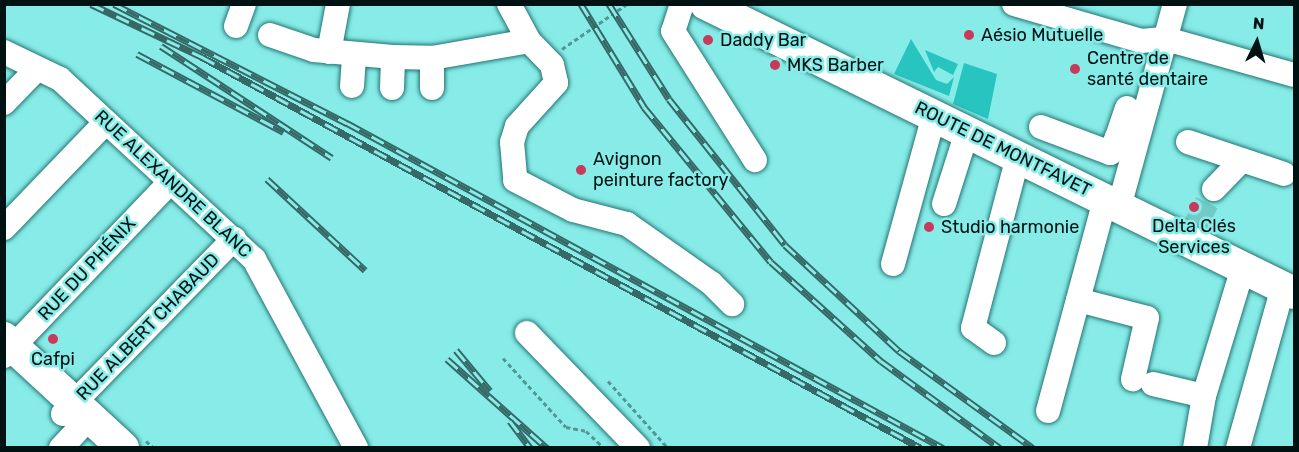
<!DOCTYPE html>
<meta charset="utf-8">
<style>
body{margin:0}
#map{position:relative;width:1299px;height:452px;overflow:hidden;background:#87ece8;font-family:Rubik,sans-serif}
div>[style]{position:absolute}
.green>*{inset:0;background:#28c4c0}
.minor-tunnel>*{height:24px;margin-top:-12px;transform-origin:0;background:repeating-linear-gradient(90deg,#73cbc8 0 24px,transparent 0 36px)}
.path>*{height:3px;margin-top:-1.5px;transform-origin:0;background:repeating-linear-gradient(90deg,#529794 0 4.5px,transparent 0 7.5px)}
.roads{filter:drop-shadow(0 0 2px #247573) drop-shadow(0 0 2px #247573)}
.minor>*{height:24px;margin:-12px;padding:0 12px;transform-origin:12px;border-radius:12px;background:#fff}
.major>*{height:32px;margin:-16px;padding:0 16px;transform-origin:16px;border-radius:16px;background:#fff}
.rail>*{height:7px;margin-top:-3.5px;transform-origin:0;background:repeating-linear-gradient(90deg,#87ece8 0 14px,#356866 0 28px);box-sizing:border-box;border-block:2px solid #356866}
.dots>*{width:16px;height:16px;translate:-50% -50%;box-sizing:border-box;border:3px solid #87ece8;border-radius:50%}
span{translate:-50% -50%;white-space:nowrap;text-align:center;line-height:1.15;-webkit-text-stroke:5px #87ece8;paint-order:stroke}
.poi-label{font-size:18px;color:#001212}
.left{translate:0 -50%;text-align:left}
.street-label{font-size:18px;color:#001212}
.frame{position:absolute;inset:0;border:6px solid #001212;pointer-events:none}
.north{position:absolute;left:1227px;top:12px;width:60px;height:60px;-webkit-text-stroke:4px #87ece8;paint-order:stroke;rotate:5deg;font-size:16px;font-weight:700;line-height:24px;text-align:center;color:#001212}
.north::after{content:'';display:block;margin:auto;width:21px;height:27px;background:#001212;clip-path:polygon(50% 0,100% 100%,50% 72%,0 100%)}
</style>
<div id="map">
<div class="green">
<div style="clip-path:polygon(911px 39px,936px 80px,947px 84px,954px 77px,949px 96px,894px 74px)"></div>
<div style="clip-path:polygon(925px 50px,958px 64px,953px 75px,938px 67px,934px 72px)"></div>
<div style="clip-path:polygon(964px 63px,997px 74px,988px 119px,953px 104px)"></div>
</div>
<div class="minor-tunnel">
<div style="left:1196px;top:224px;width:39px;rotate:-63deg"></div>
</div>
<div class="path">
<div style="left:562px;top:49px;width:79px;rotate:-34.7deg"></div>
<div style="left:503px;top:358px;width:93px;rotate:47.6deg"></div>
<div style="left:566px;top:427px;width:20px;rotate:11deg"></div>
<div style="left:586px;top:431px;width:25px;rotate:43deg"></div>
<div style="left:608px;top:381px;width:90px;rotate:48.2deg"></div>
<div style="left:146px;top:441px;width:11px;rotate:41deg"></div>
</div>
<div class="roads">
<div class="minor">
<div style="left:509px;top:4px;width:42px;rotate:61.6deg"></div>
<div style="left:529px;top:41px;width:33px;rotate:46deg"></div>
<div style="left:552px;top:65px;width:18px;rotate:77deg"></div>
<div style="left:556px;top:83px;width:58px;rotate:132.2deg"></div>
<div style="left:517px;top:126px;width:17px;rotate:107deg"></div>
<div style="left:512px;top:142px;width:38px;rotate:85deg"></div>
<div style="left:515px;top:180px;width:65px;rotate:27.3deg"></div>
<div style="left:573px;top:210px;width:56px;rotate:14.5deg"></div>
<div style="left:627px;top:224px;width:103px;rotate:35.1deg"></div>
<div style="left:711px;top:283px;width:30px;rotate:45deg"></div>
<div style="left:682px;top:4px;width:28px;rotate:108deg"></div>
<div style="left:673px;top:31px;width:153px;rotate:57.6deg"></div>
<div style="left:1014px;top:4px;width:132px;rotate:16.2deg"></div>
<div style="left:1141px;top:41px;width:25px;rotate:-5deg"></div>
<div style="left:1166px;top:39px;width:133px;rotate:15.7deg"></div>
<div style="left:236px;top:26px;width:23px;rotate:-70deg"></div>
<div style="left:270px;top:35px;width:46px;rotate:18.8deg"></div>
<div style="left:314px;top:50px;width:79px;rotate:5.1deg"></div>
<div style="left:393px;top:57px;width:39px;rotate:1deg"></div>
<div style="left:432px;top:58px;width:98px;rotate:-9.9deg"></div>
<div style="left:4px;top:52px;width:62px;rotate:25.7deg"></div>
<div style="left:60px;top:79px;width:265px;rotate:42.9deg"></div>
<div style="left:254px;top:259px;width:215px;rotate:61.6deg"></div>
<div style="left:329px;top:52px;width:49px;rotate:-79.4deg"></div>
<div style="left:352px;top:86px;width:31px;rotate:-86deg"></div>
<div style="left:392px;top:88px;width:31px;rotate:-88deg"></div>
<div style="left:432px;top:88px;width:30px;rotate:-90deg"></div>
<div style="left:4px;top:103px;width:47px;rotate:-45.9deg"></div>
<div style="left:1127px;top:108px;width:31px;rotate:109deg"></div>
<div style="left:1117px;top:137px;width:16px;rotate:18deg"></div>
<div style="left:1041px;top:127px;width:74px;rotate:20.6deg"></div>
<div style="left:1110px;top:153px;width:17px;rotate:-66deg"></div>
<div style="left:1188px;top:142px;width:101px;rotate:18.4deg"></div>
<div style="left:1214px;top:189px;width:40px;rotate:-46deg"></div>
<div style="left:944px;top:204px;width:76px;rotate:-72.3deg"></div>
<div style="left:1119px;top:207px;width:211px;rotate:-74.6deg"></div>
<div style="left:4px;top:228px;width:147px;rotate:-46.1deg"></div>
<div style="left:893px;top:264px;width:155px;rotate:-74.6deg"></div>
<div style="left:1078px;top:300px;width:71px;rotate:14.6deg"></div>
<div style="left:1147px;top:318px;width:63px;rotate:102.9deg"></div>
<div style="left:527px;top:333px;width:160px;rotate:46deg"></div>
<div style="left:994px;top:343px;width:26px;rotate:-144deg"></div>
<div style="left:973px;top:328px;width:177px;rotate:-75.3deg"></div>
<div style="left:4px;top:356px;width:240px;rotate:-46.3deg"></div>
<div style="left:1153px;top:384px;width:52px;rotate:13.2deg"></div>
<div style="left:1048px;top:411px;width:219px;rotate:-74.9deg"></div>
<div style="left:63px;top:414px;width:245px;rotate:-45.7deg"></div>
<div style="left:61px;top:448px;width:42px;rotate:-46.9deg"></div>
<div style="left:1195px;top:448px;width:53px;rotate:-80.2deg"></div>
<div style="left:1204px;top:396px;width:134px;rotate:-73.1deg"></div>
<div style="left:1238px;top:448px;width:167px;rotate:-74.4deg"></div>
</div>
<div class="major">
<div style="left:706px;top:4px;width:655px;rotate:26.17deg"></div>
<div style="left:4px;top:338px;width:162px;rotate:42.7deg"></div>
</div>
</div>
<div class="rail">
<div style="left:91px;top:4px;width:123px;rotate:25.5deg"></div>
<div style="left:202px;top:57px;width:818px;rotate:28.54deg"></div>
<div style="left:114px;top:4px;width:262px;rotate:27.1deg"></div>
<div style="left:347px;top:123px;width:679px;rotate:28.6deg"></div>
<div style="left:581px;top:4px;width:121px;rotate:58.5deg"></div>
<div style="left:644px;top:107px;width:200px;rotate:50.7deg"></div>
<div style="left:771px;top:262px;width:148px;rotate:42deg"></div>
<div style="left:881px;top:361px;width:147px;rotate:36.2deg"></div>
<div style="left:609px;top:4px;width:112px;rotate:57.7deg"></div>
<div style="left:669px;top:99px;width:186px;rotate:51.5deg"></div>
<div style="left:785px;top:245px;width:156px;rotate:42.9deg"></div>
<div style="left:899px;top:351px;width:165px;rotate:35.9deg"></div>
<div style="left:161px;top:46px;width:204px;rotate:33.2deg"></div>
<div style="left:137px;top:54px;width:166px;rotate:28deg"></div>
<div style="left:267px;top:179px;width:134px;rotate:42.9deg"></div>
<div style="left:456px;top:350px;width:53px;rotate:50.3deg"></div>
<div style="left:447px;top:359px;width:134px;rotate:41.7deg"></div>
<div style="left:510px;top:421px;width:34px;rotate:53deg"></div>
</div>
<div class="dots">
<div style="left:969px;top:35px;background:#c9395a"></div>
<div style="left:708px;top:40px;background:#c9395a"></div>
<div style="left:775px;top:65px;background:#c9395a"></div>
<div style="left:1075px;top:69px;background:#c9395a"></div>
<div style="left:581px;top:170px;background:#c9395a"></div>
<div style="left:1194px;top:207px;background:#c9395a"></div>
<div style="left:929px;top:227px;background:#c9395a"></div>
<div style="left:53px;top:339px;background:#c9395a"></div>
</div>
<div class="poi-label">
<span class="left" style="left:981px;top:35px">Aésio Mutuelle</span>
<span class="left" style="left:720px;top:40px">Daddy Bar</span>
<span class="left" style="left:1087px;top:69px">Centre de<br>santé dentaire</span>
<span class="left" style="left:787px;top:65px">MKS Barber</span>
<span class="left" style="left:593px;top:170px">Avignon<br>peinture factory</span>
<span class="left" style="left:941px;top:227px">Studio harmonie</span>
<span style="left:1194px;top:237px">Delta Clés<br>Services</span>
<span style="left:53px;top:359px">Cafpi</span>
</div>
<div class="street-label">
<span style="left:1003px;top:149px;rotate:26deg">ROUTE DE MONTFAVET</span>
<span style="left:173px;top:184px;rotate:43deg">RUE ALEXANDRE BLANC</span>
<span style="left:87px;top:269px;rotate:-47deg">RUE DU PHÉNIX</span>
<span style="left:148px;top:327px;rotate:-46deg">RUE ALBERT CHABAUD</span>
</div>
<div class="frame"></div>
<div class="north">N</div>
</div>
